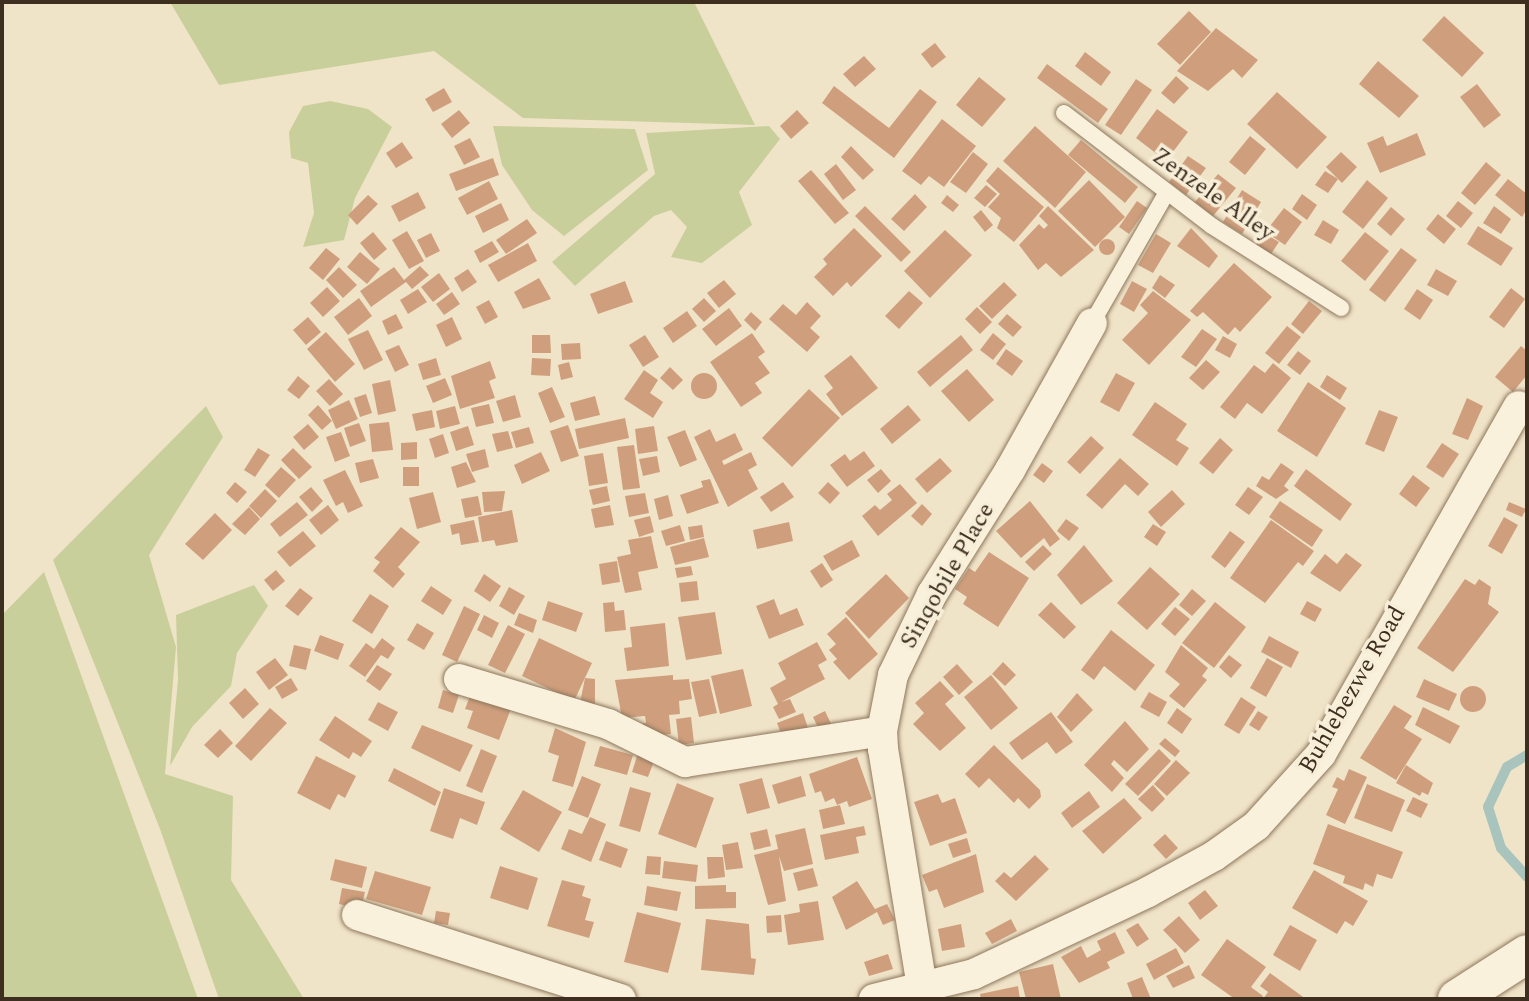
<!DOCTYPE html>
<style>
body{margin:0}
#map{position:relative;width:1529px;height:1001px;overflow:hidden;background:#f0e4c8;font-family:Spectral,serif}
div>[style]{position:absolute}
.green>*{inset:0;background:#c9cf9b}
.stream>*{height:10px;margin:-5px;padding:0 5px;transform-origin:5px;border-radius:5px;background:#a9c4bc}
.building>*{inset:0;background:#cf9f7d}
.round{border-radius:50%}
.roads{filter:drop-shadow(0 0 2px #8d765c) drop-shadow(0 0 2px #8d765c)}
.service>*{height:16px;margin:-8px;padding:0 8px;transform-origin:8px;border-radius:8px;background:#faf1dc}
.minor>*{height:30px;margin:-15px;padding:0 15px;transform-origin:15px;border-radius:15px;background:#faf1dc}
.tertiary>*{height:38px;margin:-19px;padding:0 19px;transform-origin:19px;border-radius:19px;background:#faf1dc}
span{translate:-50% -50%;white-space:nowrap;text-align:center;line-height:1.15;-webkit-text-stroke:7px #f7eed8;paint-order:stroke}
.street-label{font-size:24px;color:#3d2e20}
.frame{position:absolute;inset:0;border:4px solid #3d2e20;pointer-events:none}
</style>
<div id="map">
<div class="green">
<div style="clip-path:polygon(170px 2px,694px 2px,755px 125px,523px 118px,434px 51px,219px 85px)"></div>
<div style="clip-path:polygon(330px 101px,368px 109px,392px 127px,355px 198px,344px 240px,303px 247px,314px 213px,308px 163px,291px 158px,289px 132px,303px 106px)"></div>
<div style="clip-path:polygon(493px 126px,635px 129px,648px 170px,564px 236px,532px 210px,502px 165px)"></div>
<div style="clip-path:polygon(769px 126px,780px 139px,739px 192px,752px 225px,702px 263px,671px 257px,687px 227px,671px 210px,654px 216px,575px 286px,552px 262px,655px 174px,646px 133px)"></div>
<div style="clip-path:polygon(206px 406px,223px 437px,149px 555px,176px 647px,165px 774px,233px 796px,231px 880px,304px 999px,219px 999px,160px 829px,53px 560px)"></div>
<div style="clip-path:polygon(44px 572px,198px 999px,2px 999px,2px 615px)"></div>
<div style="clip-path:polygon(254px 585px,268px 606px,237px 653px,231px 686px,192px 727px,170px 766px,178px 680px,176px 615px)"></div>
</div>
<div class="stream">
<div style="left:1527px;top:755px;width:23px;rotate:149deg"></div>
<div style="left:1507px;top:767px;width:44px;rotate:115.4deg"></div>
<div style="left:1488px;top:807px;width:43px;rotate:72.4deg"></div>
<div style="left:1501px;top:848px;width:39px;rotate:48deg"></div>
</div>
<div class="building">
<div style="clip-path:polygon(1189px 11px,1211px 32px,1180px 65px,1157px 44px)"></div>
<div style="clip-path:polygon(1444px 16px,1484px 53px,1462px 77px,1422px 40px)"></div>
<div style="clip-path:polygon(1216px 28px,1258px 60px,1242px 78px,1233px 69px,1208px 91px,1177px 71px)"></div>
<div style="clip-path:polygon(935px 43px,946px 57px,932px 68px,921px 54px)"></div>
<div style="clip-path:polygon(1085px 52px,1111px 72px,1101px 86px,1075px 66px)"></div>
<div style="clip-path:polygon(864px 56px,876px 69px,855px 87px,843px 74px)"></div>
<div style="clip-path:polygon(1378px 61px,1419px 96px,1399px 118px,1359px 84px)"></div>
<div style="clip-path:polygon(1047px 64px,1108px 109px,1098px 123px,1037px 78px)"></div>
<div style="clip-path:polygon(1176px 76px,1189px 88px,1174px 104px,1161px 93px)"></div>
<div style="clip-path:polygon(979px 77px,1006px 99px,982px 127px,956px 105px)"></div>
<div style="clip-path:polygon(1136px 79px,1152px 90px,1121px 135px,1105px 125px)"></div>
<div style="clip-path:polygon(1477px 84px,1501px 115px,1484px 128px,1460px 97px)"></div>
<div style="clip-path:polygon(834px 86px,889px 128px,920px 89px,937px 102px,894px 158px,822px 103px)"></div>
<div style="clip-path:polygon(444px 88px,452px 102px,433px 112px,425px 99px)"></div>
<div style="clip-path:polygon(1277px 92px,1327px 137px,1297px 169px,1247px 124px)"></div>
<div style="clip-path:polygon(1157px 109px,1188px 132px,1166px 161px,1136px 138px)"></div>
<div style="clip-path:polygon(459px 110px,470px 123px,452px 138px,441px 124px)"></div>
<div style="clip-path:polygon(797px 110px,809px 123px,791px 139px,780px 126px)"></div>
<div style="clip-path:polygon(942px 119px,976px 146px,944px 187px,929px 176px,921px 185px,902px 171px)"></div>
<div style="clip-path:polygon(1035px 126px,1086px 172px,1055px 208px,1003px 161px)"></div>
<div style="clip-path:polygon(1417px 133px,1426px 155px,1380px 173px,1367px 143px,1383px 136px,1387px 146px)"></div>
<div style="clip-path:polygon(1250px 136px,1266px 149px,1245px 175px,1229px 162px)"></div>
<div style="clip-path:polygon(470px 138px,480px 157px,464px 165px,454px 146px)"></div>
<div style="clip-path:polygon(1081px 140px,1138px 187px,1125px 203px,1068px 155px)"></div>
<div style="clip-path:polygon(402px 142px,413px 158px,396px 168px,386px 153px)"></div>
<div style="clip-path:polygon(851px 146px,874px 170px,863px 180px,841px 157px)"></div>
<div style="clip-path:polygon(973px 152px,988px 164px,966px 193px,950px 182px)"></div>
<div style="clip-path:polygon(1341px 152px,1357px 167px,1342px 183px,1326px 167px)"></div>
<div style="clip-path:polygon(1188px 156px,1206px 168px,1186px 195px,1169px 182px)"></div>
<div style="clip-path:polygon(493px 158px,499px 175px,456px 191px,449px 174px)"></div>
<div style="clip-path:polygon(1486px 162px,1501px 175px,1475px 205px,1461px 193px)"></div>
<div style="clip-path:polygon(836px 164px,856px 190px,843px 200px,824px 174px)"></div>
<div style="clip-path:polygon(998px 167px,1044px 207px,1014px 242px,997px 228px,1001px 218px,988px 207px,1000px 194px,986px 181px)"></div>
<div style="clip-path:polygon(811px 170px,849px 213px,835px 224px,798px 181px)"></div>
<div style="clip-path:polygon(1325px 171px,1338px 179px,1328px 193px,1315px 185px)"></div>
<div style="clip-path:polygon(1218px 174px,1236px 188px,1213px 216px,1195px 202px)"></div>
<div style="clip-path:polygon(1508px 179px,1527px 194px,1527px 209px,1522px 217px,1495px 195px)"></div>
<div style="clip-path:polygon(1089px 180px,1125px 217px,1095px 247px,1058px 211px)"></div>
<div style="clip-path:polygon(1367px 180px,1388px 198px,1363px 229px,1342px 212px)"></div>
<div style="clip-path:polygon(489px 181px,498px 199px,467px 215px,458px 198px)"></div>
<div style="clip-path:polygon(986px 185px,997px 194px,985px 207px,974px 198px)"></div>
<div style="clip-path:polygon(1242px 190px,1261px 202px,1242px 234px,1223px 222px)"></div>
<div style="clip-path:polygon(418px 192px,426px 208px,399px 222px,391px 206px)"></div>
<div style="clip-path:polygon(915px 194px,927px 207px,904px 231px,891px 219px)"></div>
<div style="clip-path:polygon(1302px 194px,1317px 205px,1307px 220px,1292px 209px)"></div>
<div style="clip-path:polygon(368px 195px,378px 204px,357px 225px,348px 215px)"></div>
<div style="clip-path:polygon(947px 195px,959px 205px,953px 212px,941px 203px)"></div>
<div style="clip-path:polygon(1137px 201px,1147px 208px,1129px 234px,1119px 227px)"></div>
<div style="clip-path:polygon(1458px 201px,1473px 213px,1461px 228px,1446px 216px)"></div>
<div style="clip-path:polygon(501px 203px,509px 220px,483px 233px,475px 216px)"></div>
<div style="clip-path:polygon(865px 206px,911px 252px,901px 262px,855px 216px)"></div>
<div style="clip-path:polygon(1048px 206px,1094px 250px,1061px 277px,1046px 263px,1038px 270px,1019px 245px,1039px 224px,1044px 229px,1048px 225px,1039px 216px)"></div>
<div style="clip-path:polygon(1494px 206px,1511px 219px,1501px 234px,1483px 223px)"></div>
<div style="clip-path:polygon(1391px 207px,1405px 219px,1391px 236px,1377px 224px)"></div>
<div style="clip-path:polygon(1284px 208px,1302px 222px,1285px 245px,1273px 237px,1277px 232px,1270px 226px)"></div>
<div style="clip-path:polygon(981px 210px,993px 225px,985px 232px,973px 217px)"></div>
<div style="clip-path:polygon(1438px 214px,1456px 229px,1444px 244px,1426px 229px)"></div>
<div style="clip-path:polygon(527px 219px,537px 233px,506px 254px,496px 240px)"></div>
<div style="clip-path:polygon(1323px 220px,1339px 230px,1331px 244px,1314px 235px)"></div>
<div style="clip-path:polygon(1478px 226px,1513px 248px,1501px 266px,1467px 244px)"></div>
<div style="clip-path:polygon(854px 228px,882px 256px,851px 287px,847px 282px,833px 296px,814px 277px,827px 264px,823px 259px)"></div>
<div style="clip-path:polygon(1191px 228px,1218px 256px,1209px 268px,1177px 246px)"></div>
<div style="clip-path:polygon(945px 230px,972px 255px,930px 298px,904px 271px)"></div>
<div style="clip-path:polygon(407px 231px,424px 261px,409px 269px,392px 240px)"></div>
<div style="clip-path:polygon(373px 232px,387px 249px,374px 260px,360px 243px)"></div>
<div style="clip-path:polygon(1365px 232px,1389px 251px,1365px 281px,1341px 261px)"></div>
<div style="clip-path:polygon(431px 233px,440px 251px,426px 258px,417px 240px)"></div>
<div style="clip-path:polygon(1264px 233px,1279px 242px,1271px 254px,1256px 245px)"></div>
<div style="clip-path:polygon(1156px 234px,1171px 243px,1153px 273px,1138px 265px)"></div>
<div class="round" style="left:1099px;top:239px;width:16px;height:16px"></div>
<div style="clip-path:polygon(492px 241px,499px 252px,480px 263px,474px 251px)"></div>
<div style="clip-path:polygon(528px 243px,537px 261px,498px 282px,488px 265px)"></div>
<div style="clip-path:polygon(326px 248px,340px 259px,323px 280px,309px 268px)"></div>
<div style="clip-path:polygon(1401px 248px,1417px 260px,1385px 302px,1369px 290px)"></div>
<div style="clip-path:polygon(360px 252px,380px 269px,367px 284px,347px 267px)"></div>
<div style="clip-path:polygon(1234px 263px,1272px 297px,1240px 332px,1235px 327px,1228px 335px,1203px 312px,1197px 317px,1190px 311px)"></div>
<div style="clip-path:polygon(420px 266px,429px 275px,412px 289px,406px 282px,371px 307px,360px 291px,394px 267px,404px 280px)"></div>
<div style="clip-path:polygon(339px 267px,357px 285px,343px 298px,326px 280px)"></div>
<div style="clip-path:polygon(468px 269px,477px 282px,462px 292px,454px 278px)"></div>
<div style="clip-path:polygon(1436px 269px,1457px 281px,1448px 296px,1427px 285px)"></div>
<div style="clip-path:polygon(439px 273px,450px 289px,433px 302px,421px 287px)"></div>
<div style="clip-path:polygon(1160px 275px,1175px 285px,1165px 298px,1152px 288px)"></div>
<div style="clip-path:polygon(539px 278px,551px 299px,523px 309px,514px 292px)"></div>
<div style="clip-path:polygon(724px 280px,736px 294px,719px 308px,707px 293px)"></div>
<div style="clip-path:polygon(625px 281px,633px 302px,598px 314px,590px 294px)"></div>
<div style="clip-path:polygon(1132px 281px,1147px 289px,1134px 312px,1120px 304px)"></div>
<div style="clip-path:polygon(1004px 282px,1017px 295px,992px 319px,979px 306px)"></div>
<div style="clip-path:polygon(327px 287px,340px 301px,323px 317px,310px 303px)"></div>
<div style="clip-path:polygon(1511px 288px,1525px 299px,1504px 328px,1489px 317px)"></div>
<div style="clip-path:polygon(418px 289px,427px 302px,408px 314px,400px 300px)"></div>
<div style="clip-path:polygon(1417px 289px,1433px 300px,1420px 320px,1404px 309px)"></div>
<div style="clip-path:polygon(909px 291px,923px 303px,899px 329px,885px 316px)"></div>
<div style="clip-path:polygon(1153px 291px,1191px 320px,1149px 365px,1122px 340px,1148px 313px,1140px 305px)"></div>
<div style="clip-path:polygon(452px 292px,460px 304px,444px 315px,436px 304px)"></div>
<div style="clip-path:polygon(359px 298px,372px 316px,348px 335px,334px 317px)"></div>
<div style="clip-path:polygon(704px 298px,716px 311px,704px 322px,692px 309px)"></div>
<div style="clip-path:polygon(489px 300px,498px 317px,485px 324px,476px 307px)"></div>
<div style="clip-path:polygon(1309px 301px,1322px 311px,1303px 334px,1291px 324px)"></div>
<div style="clip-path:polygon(807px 302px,821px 316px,810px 328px,820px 337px,807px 352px,769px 319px,783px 304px,796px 315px)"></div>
<div style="clip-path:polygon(977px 307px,992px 322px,980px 334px,965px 319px)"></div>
<div style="clip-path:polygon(729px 308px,742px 326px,716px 346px,702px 329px)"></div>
<div style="clip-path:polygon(687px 311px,697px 326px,673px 343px,663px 328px)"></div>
<div style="clip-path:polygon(751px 312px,762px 322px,755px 331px,744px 320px)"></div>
<div style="clip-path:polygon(396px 314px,403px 328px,388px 335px,382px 321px)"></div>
<div style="clip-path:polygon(1007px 314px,1022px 327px,1013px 337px,998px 324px)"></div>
<div style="clip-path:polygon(308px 317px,321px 332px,306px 345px,293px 330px)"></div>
<div style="clip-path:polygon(452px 317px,462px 339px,446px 347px,436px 325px)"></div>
<div style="clip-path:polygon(1287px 326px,1301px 337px,1279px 364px,1265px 353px)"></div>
<div style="clip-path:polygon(1202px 329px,1217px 339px,1196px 367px,1181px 357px)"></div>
<div style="clip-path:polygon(368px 330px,383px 360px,364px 370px,348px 339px)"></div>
<div style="clip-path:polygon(326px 332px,355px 364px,335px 382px,307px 349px)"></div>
<div style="clip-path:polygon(752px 333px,765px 352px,758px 357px,770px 373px,755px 383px,762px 393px,741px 407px,710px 362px)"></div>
<div style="clip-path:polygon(993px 333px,1006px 344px,993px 360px,980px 350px)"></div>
<div style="clip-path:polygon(532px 335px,550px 335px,551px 353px,532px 353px)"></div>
<div style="clip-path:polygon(645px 335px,659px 357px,643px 367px,629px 345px)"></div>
<div style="clip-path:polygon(961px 335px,973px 350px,930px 387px,917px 372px)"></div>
<div style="clip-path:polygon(1223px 336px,1237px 344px,1230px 358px,1215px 350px)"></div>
<div style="clip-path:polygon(580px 343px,581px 359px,562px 360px,561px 344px)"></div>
<div style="clip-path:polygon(399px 345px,409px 365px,395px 372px,385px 351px)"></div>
<div style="clip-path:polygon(1521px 346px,1527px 351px,1527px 375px,1513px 392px,1495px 377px)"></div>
<div style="clip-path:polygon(1006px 349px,1023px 361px,1012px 376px,996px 364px)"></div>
<div style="clip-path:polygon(1298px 351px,1311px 361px,1300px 375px,1287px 365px)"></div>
<div style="clip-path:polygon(851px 355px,878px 388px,842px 416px,826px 394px,833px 388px,824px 376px)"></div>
<div style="clip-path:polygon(436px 358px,441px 375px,423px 380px,418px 364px)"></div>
<div style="clip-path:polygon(532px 358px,551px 359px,550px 376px,531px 375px)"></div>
<div style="clip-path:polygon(1206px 360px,1220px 372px,1203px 390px,1189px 378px)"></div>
<div style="clip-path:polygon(490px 361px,496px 378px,489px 381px,495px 398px,460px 409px,451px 376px)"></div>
<div style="clip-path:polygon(569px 362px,573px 377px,561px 380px,558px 365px)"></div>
<div style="clip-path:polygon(1273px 363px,1291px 378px,1262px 414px,1247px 403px,1235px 419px,1220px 407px,1254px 365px,1265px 373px)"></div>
<div style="clip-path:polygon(670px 367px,683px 380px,673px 390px,660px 378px)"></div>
<div style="clip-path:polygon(967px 369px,994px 400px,969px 422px,941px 391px)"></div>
<div style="clip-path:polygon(644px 370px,658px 380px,650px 393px,663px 402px,653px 418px,624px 399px)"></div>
<div style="clip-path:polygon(1116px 373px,1135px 383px,1119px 412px,1100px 402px)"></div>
<div class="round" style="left:691px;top:373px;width:26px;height:26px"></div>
<div style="clip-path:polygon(1327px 375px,1347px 388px,1340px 400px,1320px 387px)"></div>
<div style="clip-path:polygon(298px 376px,310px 386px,299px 399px,287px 390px)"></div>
<div style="clip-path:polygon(445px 378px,452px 395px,433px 403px,426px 386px)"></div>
<div style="clip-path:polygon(329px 379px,343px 394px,330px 406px,316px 391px)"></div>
<div style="clip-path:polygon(390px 380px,396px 411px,378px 415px,372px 384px)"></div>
<div style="clip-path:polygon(1308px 382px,1346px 408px,1317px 457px,1277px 431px)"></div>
<div style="clip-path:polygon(552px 387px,565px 417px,550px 423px,538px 393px)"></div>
<div style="clip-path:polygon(809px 389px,840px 418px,792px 467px,762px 438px)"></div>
<div style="clip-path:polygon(366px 394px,372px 413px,360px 417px,354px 398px)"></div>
<div style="clip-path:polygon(515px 395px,521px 417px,503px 422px,496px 401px)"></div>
<div style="clip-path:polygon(595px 396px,600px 415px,575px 421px,570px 403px)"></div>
<div style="clip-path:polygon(1467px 398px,1483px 406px,1468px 440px,1452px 434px)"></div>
<div style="clip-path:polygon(349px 400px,358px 419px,336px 429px,328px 410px)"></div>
<div style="clip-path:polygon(1155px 402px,1187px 424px,1176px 440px,1189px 448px,1177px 466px,1132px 435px)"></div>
<div style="clip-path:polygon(489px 404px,494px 423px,476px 427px,471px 408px)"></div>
<div style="clip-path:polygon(318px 405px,332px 421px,322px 430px,308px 415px)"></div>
<div style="clip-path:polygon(908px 405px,921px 420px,892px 444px,880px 429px)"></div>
<div style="clip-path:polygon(455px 406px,460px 424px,440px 429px,436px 411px)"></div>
<div style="clip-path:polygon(432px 410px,435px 427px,416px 431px,412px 414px)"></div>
<div style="clip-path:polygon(1379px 410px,1398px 417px,1384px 452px,1365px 444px)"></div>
<div style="clip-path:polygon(625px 418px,629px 438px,579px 449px,575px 429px)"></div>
<div style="clip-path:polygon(389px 422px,393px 450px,372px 452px,369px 424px)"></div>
<div style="clip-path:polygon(359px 423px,366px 441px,350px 447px,344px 428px)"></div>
<div style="clip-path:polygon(308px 424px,319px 437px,304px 450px,293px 437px)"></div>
<div style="clip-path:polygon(568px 425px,579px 456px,561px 462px,550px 431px)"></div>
<div style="clip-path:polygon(468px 426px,474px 445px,456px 451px,450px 432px)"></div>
<div style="clip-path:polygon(654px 426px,658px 451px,638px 454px,635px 429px)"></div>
<div style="clip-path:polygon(529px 427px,534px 443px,516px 448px,511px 432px)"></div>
<div style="clip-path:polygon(710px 429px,716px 442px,735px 433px,743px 450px,722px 461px,724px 465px,751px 452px,757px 465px,748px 470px,758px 489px,728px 507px,694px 437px)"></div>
<div style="clip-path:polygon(685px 430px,697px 460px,680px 467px,667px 437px)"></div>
<div style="clip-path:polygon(508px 431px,513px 448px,497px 452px,492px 434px)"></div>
<div style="clip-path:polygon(341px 432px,350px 456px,335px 462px,326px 437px)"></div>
<div style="clip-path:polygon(443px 434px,449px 453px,435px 458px,429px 439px)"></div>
<div style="clip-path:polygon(1091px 436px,1104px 448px,1080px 474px,1067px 462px)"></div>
<div style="clip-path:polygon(1220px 438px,1233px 450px,1213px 474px,1199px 463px)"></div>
<div style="clip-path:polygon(417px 442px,417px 459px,401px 460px,401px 443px)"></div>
<div style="clip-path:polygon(1442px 443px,1459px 454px,1443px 478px,1426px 467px)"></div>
<div style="clip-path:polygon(634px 445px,640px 488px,623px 490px,617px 447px)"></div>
<div style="clip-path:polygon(258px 448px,270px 455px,255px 477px,244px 470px)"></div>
<div style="clip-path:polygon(293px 448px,312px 467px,299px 479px,281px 460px)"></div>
<div style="clip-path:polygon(485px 449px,489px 467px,472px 472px,466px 454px)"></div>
<div style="clip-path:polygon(864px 451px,875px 466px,847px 487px,830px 465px,845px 454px,850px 461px)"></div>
<div style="clip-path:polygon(541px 452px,550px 471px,522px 484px,514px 465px)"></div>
<div style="clip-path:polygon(603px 453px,608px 483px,589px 486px,584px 456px)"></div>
<div style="clip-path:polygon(657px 456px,660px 472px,643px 476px,639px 459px)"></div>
<div style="clip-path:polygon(940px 458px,952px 471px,927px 493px,915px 479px)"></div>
<div style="clip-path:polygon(1120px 458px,1149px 484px,1138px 496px,1125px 484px,1102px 509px,1086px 495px)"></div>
<div style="clip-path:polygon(373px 459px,379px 478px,360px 483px,355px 463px)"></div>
<div style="clip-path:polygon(466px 462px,476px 482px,457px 488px,451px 467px)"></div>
<div style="clip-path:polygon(1042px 463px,1053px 471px,1044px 483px,1033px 475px)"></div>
<div style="clip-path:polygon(1281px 463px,1294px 472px,1284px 486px,1289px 490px,1276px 499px,1256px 486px,1262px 476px,1269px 480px)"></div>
<div style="clip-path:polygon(281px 467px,296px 480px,279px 498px,265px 485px)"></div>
<div style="clip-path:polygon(403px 467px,419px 467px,419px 486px,403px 486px)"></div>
<div style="clip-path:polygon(881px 469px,891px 481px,878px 493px,867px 480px)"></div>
<div style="clip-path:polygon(1306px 469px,1352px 504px,1340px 521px,1294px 486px)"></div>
<div style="clip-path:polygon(345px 470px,363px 506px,348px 513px,343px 502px,336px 506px,323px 480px)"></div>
<div style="clip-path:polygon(1413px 475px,1430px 488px,1416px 507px,1399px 494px)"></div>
<div style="clip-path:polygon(710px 479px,719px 503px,687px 514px,680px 495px,703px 487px,701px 481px)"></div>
<div style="clip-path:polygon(235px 482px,247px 492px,237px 503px,226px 493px)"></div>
<div style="clip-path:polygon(783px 482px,794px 497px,771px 512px,760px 497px)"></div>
<div style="clip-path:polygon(828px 482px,840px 493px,830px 504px,818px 493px)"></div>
<div style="clip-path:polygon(900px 484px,917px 503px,878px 536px,862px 516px,875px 505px,880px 510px,892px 500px,887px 494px)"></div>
<div style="clip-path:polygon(607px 486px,610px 501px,593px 505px,589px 490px)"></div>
<div style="clip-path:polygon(311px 487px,323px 501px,312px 512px,299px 497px)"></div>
<div style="clip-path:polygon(1248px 487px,1263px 497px,1249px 515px,1235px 505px)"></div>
<div style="clip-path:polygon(265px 489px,277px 501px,261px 518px,249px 506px)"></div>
<div style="clip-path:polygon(1172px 490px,1185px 504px,1161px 527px,1148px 512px)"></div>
<div style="clip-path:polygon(505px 491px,502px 511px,484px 512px,482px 492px)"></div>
<div style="clip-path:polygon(433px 492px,441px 522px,417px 529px,409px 498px)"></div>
<div style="clip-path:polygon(645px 493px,649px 513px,629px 517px,625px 496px)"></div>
<div style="clip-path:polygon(668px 495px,673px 516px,659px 520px,654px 499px)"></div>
<div style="clip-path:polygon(478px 496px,482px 515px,465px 518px,461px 499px)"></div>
<div style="clip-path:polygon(1030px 501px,1060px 539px,1050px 547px,1044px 538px,1021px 558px,996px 531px)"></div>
<div style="clip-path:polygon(1280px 501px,1323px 530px,1312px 547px,1269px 517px)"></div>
<div style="clip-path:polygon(297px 502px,308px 515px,280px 537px,270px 524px)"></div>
<div style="clip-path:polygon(1509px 502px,1526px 509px,1522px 517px,1506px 510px)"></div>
<div style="clip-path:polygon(922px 504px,932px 514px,922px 526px,911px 516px)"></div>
<div style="clip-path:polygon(328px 505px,339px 520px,321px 535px,309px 520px)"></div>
<div style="clip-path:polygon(610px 505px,614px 525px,595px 528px,591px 509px)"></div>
<div style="clip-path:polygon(249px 507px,260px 519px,245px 535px,232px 524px)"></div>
<div style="clip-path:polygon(512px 510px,518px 542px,496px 546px,494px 540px,482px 542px,478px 517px)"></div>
<div style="clip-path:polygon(215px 513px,232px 530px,203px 560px,185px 544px)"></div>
<div style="clip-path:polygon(650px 516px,654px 532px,639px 537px,634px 520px)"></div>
<div style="clip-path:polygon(1504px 517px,1518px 525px,1502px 554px,1488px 546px)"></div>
<div style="clip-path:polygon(1066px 519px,1079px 528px,1069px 541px,1057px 531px)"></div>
<div style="clip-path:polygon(474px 520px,479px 542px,461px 545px,459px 533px,452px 535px,450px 525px)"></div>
<div style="clip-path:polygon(1271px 520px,1314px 551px,1303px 566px,1298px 562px,1265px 603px,1230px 578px)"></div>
<div style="clip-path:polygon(789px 522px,793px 541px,757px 549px,753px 530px)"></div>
<div style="clip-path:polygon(1153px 524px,1166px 532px,1157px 546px,1144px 537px)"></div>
<div style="clip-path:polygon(680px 525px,685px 541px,666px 546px,661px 531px)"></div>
<div style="clip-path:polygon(702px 525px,704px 537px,690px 540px,688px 527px)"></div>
<div style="clip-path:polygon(401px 527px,420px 542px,398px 567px,405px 574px,393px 588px,373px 571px,380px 562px,374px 558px)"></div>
<div style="clip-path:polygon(303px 531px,316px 546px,290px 567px,277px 552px)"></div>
<div style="clip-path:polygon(1230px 531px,1245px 542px,1225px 568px,1211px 557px)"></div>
<div style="clip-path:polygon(651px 536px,658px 568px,638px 572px,642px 590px,625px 593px,617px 557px,631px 554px,628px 540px)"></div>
<div style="clip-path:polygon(704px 538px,709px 557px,675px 565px,670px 547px)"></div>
<div style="clip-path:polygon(852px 540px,860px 556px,832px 571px,823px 556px)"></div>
<div style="clip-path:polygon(1043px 545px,1052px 554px,1034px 571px,1025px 562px)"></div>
<div style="clip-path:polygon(1084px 545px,1113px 581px,1081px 605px,1057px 575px)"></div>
<div style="clip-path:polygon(989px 552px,1029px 578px,998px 627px,963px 604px,967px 597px,955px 589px,969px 568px,975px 572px)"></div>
<div style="clip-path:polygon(1346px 553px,1362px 565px,1340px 592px,1310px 573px,1325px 554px,1337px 564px)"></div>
<div style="clip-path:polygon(617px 561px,620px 582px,602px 585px,599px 564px)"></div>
<div style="clip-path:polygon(822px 563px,833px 580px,821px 588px,810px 571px)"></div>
<div style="clip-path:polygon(691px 566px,693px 575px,677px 578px,675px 568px)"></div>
<div style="clip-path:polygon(1150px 567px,1180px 594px,1147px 630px,1117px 603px)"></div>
<div style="clip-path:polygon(276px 570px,285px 581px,273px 591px,264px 580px)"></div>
<div style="clip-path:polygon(484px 574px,501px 586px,490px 602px,474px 591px)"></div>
<div style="clip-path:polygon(886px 574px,909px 598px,869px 639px,845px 613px)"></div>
<div style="clip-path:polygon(1465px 579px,1475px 585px,1479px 579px,1491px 587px,1488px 604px,1499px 612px,1453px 672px,1417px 648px)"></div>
<div style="clip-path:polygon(697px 581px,699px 600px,681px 602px,679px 583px)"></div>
<div style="clip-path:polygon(431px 586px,452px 600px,443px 615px,421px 601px)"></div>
<div style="clip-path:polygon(509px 587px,525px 596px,514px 615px,499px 606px)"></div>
<div style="clip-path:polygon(300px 588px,313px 598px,298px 616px,285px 606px)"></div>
<div style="clip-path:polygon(1192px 589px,1206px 601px,1192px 616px,1179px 605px)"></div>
<div style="clip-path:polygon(370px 594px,389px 606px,372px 634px,352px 621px)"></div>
<div style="clip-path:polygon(774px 599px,780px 615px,797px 608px,804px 625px,769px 639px,756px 606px)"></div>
<div style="clip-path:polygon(548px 601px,583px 613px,576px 632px,542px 620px)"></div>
<div style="clip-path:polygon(1307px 601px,1322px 609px,1315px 622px,1300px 614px)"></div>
<div style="clip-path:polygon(614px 602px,615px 611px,624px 610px,626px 630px,605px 632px,603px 603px)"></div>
<div style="clip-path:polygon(1051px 602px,1076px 627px,1064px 639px,1038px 615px)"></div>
<div style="clip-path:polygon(1215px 602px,1246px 627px,1214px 668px,1182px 643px)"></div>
<div style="clip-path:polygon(464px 606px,480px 614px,457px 662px,442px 655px)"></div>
<div style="clip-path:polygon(1175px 607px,1190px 619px,1175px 636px,1161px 624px)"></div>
<div style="clip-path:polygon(715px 612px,722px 654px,686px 660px,678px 617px)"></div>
<div style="clip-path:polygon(519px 613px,537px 620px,533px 633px,514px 625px)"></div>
<div style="clip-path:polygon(484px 615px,499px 623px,492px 638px,477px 630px)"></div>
<div style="clip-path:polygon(846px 617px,878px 654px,849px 680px,833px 662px,837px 659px,829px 650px,836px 644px,827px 634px)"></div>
<div style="clip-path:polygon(417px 623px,434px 633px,424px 650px,407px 640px)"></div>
<div style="clip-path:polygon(665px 623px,669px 666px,627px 671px,624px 648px,632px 647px,630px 627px)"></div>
<div style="clip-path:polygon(508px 625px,525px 634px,505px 673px,488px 665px)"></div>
<div style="clip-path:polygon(1111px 630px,1155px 665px,1135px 691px,1104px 666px,1094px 680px,1081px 670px)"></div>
<div style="clip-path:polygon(320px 635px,344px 644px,338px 660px,314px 651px)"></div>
<div style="clip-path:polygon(1269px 636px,1299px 652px,1291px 668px,1261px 652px)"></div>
<div style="clip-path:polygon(382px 638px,395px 648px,388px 659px,381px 655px,365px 677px,349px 666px,366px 643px,374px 649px)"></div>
<div style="clip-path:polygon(539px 638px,592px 663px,574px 701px,522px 676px)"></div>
<div style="clip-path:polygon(817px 642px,827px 660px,818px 665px,825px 679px,781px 702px,790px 699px,796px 712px,779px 719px,773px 707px,778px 704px,770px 688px,786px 679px,778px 663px)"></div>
<div style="clip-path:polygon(294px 645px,311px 649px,306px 670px,289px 666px)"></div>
<div style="clip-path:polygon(1181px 645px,1208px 668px,1202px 676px,1207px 680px,1184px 708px,1169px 696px,1180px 684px,1165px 672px)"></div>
<div style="clip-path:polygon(1229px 655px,1242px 665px,1231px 678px,1219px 667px)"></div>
<div style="clip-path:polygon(275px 658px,288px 675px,269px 690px,256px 672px)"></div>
<div style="clip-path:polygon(1267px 658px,1283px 667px,1266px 697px,1250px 688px)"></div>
<div style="clip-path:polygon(1003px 662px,1016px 675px,1005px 686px,992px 674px)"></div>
<div style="clip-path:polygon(957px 664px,973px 682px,959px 695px,943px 677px)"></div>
<div style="clip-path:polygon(377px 665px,392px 674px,380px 691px,366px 681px)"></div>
<div style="clip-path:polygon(743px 669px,752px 706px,720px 714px,711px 676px)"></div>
<div style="clip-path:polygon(673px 675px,673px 680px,689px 679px,692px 699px,679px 701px,680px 714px,669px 715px,671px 734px,641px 737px,640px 724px,646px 723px,645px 716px,622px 718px,615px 680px)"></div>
<div style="clip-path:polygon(991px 675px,1018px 708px,991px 730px,964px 697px)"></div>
<div style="clip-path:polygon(291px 678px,298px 690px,282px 699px,275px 687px)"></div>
<div style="clip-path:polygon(585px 678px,595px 679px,595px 710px,579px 708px)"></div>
<div style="clip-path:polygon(709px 679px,717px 713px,699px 717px,691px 682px)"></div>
<div style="clip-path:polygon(1424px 679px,1457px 694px,1449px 711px,1416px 697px)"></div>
<div style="clip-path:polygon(940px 681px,954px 696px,945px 704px,966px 728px,940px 751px,913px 724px,924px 713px,915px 703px)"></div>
<div class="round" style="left:1460px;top:686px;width:26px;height:26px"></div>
<div style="clip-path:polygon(245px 688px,259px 704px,243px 719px,229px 703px)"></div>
<div style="clip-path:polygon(443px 690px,459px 695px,453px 713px,438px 708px)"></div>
<div style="clip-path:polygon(472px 691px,512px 706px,499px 740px,467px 728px,473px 711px,465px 709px)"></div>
<div style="clip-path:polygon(1149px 692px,1167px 702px,1159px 717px,1140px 707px)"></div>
<div style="clip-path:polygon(1077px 693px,1093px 710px,1071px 732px,1057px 717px)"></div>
<div style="clip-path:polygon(1241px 697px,1256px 707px,1239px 734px,1224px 725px)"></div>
<div style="clip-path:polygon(378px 702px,398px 712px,388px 731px,368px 720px)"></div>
<div style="clip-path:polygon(1394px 705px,1412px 716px,1404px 728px,1422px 739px,1396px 780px,1360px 758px)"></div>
<div style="clip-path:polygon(1423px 707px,1460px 726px,1450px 744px,1415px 725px)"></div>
<div style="clip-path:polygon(270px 708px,287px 723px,251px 761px,235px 746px)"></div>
<div style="clip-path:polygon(1177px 708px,1192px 719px,1182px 734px,1167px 723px)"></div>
<div style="clip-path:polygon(825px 711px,834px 730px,822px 736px,813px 717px)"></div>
<div style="clip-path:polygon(1258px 711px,1268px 717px,1259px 731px,1249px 725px)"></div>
<div style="clip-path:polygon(1051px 712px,1073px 742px,1056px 754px,1047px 742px,1022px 760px,1009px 743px)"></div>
<div style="clip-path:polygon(803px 713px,809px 731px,784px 741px,777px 723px)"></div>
<div style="clip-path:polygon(335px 716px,372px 741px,361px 757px,353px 752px,349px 759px,319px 740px)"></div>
<div style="clip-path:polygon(691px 717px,694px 743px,679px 745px,676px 719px)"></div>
<div style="clip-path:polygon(1125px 721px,1149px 749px,1127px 772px,1114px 760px,1111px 764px,1124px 778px,1112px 792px,1084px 765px)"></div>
<div style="clip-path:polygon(422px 725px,473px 745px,460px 772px,411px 748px)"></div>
<div style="clip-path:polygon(555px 728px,586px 742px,573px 787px,552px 781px,559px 756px,548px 752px)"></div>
<div style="clip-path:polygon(220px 729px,233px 743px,218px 758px,204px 745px)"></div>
<div style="clip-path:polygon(1165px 738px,1180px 751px,1175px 757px,1159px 744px)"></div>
<div style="clip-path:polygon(994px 745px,1040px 790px,1041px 797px,1029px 809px,1018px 798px,1014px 803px,989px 778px,979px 788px,965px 774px)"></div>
<div style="clip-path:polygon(600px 746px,633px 755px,627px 775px,594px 766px)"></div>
<div style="clip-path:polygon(481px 749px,497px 756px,482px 793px,466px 786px)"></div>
<div style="clip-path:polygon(1159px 749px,1171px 761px,1138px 796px,1125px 784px)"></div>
<div style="clip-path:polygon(639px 750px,656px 756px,648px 777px,632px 772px)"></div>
<div style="clip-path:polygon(316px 756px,356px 776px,345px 798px,338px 794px,330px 810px,297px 793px)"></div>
<div style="clip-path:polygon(857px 757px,872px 799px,849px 807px,847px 801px,837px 805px,834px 798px,825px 802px,821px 791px,815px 793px,809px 774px)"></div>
<div style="clip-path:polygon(1176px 760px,1190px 773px,1167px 796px,1154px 784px)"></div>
<div style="clip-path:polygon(1406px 765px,1433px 783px,1428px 795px,1422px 792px,1420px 796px,1396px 783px)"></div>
<div style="clip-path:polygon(394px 768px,441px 792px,435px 806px,388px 781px)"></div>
<div style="clip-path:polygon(1349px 769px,1367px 777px,1345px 824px,1326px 815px,1338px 789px,1332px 787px,1337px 777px,1344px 781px)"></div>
<div style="clip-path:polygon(582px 776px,601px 784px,588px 818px,568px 810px)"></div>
<div style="clip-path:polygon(801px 776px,806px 796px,778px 804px,772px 785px)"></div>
<div style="clip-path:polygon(762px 778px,770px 808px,747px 814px,739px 784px)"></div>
<div style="clip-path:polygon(677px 783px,714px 798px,696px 848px,658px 834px)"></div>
<div style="clip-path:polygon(1367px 784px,1405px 800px,1392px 832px,1354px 818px)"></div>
<div style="clip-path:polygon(1153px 785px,1165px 799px,1152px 812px,1138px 799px)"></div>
<div style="clip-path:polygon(630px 787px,651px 793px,640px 832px,619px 826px)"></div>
<div style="clip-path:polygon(444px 788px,485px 802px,477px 825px,460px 818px,453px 839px,430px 831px)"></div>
<div style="clip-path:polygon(523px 790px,562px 812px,539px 852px,500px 829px)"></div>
<div style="clip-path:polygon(1089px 791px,1100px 807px,1072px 828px,1061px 813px)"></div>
<div style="clip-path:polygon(938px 794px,942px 803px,955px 798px,967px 833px,930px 846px,914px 802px)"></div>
<div style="clip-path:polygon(1413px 797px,1428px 804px,1421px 818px,1406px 811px)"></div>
<div style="clip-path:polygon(1124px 798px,1142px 818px,1103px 854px,1082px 831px)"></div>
<div style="clip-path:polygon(840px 805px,845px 824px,823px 829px,819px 810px)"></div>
<div style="clip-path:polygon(590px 817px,606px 824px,591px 862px,561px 849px,569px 829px,582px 834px)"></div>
<div style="clip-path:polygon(1328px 824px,1403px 852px,1392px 879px,1377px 874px,1373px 887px,1365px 883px,1363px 890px,1343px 883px,1345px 876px,1313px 864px)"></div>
<div style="clip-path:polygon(864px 826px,866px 835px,856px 837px,859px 853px,825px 860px,820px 835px)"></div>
<div style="clip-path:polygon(805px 828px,813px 864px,784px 871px,779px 856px,786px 901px,768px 905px,754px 855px,778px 849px,775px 835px)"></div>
<div style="clip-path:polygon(767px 829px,771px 846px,754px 850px,750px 833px)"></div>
<div style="clip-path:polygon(1165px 834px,1178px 848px,1166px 859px,1153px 845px)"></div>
<div style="clip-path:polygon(967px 838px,971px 852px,953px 858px,948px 844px)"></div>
<div style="clip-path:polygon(606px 841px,628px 849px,621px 868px,599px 860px)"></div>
<div style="clip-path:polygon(738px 842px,743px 868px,726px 870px,722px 845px)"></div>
<div style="clip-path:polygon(976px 854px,984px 892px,944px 908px,937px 889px,929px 892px,922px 875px)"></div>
<div style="clip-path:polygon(1035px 855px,1049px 869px,1016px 901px,995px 881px,1004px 872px,1011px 878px)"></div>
<div style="clip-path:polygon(647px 856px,661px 857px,660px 875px,645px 874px)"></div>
<div style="clip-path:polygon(707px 857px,723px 857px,725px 877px,708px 879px)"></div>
<div style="clip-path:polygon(335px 859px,367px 867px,362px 888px,330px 880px)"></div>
<div style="clip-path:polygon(664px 861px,698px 865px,696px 882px,662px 878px)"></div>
<div style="clip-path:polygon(500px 866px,538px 878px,528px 910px,490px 898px)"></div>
<div style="clip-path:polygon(813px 868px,818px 886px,798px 891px,793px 873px)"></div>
<div style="clip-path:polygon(1314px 870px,1368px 901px,1353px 926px,1345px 921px,1337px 934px,1292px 908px)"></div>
<div style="clip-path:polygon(375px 871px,431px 887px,422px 915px,366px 899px)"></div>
<div style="clip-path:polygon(562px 880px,585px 886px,582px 896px,591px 899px,585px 920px,594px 922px,589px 938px,547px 926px)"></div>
<div style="clip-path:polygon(857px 881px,875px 909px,887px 904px,895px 920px,883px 925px,877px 912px,846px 930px,832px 897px)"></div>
<div style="clip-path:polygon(726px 885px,726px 892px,736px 892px,736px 908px,695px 909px,695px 886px)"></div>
<div style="clip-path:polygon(647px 886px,681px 892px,677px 911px,644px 905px)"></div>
<div style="clip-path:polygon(342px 888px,365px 892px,361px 909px,339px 904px)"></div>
<div style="clip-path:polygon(1205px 890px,1218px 906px,1200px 920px,1188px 903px)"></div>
<div style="clip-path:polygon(818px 901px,824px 940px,788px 945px,784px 915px,800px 912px,799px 904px)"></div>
<div style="clip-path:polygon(436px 911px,450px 913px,448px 925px,434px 923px)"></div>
<div style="clip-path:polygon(637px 912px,681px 923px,668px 973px,624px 962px)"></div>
<div style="clip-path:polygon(781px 915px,782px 932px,767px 933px,766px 916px)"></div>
<div style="clip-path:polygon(1179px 916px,1200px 940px,1185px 953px,1163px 930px)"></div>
<div style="clip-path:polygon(706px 919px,749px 924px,751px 958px,756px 959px,754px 975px,701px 970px)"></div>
<div style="clip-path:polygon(1011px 919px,1017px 931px,992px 944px,985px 933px)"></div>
<div style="clip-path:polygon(1138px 923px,1149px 939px,1137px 947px,1126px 930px)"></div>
<div style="clip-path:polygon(961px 924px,965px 947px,942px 951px,938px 929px)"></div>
<div style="clip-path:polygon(1290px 925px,1317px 940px,1300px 971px,1273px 955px)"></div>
<div style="clip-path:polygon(1115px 932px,1125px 953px,1107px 962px,1110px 968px,1079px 983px,1061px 957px,1081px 946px,1087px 958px,1101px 950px,1097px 941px)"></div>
<div style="clip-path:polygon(1227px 939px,1266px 967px,1251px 987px,1263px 996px,1261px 999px,1235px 999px,1201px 975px)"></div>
<div style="clip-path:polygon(1176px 948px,1184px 963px,1154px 980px,1146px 964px)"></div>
<div style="clip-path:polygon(888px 954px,893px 969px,869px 976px,864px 962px)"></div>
<div style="clip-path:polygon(1053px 964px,1061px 999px,1026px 999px,1019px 972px)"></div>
<div style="clip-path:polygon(1189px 965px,1195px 978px,1173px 988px,1166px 976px)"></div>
<div style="clip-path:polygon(1270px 973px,1306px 999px,1263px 999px,1268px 992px,1260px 986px)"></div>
<div style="clip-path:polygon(1142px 977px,1151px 999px,1133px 999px,1127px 983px)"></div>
<div style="clip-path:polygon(1018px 986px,1020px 999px,981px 999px,980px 994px)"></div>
</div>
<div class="roads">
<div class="service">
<div style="left:1064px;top:113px;width:186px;rotate:37.4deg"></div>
<div style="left:1212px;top:226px;width:153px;rotate:32.4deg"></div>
<div style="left:1092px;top:323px;width:151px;rotate:-60.2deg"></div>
</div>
<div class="minor">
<div style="left:459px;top:679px;width:156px;rotate:16.8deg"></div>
<div style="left:608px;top:724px;width:86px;rotate:26.3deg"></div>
<div style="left:685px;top:762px;width:199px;rotate:-8.9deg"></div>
<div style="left:357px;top:915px;width:277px;rotate:17.7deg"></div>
<div style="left:874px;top:999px;width:103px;rotate:-14deg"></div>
<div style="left:974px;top:974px;width:192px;rotate:-25.2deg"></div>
<div style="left:1148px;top:892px;width:75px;rotate:-28.6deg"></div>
<div style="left:1214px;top:856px;width:52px;rotate:-35.5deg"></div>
<div style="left:1256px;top:826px;width:97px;rotate:-47.9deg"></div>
<div style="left:1321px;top:754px;width:400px;rotate:-60.4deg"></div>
<div style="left:924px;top:999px;width:253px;rotate:-99.3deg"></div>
<div style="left:883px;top:749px;width:18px;rotate:-93deg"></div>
<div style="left:882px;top:731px;width:57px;rotate:-78.9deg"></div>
<div style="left:893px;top:675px;width:90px;rotate:-64.3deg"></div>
<div style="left:932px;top:594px;width:146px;rotate:-57.8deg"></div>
<div style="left:1010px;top:470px;width:168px;rotate:-60.8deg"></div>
</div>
<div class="tertiary">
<div style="left:1457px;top:999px;width:83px;rotate:-32.7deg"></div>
</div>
</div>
<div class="street-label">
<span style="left:1213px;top:195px;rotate:35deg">Zenzele Alley</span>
<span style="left:948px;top:576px;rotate:-60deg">Sinqobile Place</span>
<span style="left:1353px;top:690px;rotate:-60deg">Buhlebezwe Road</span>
</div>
<div class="frame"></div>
</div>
